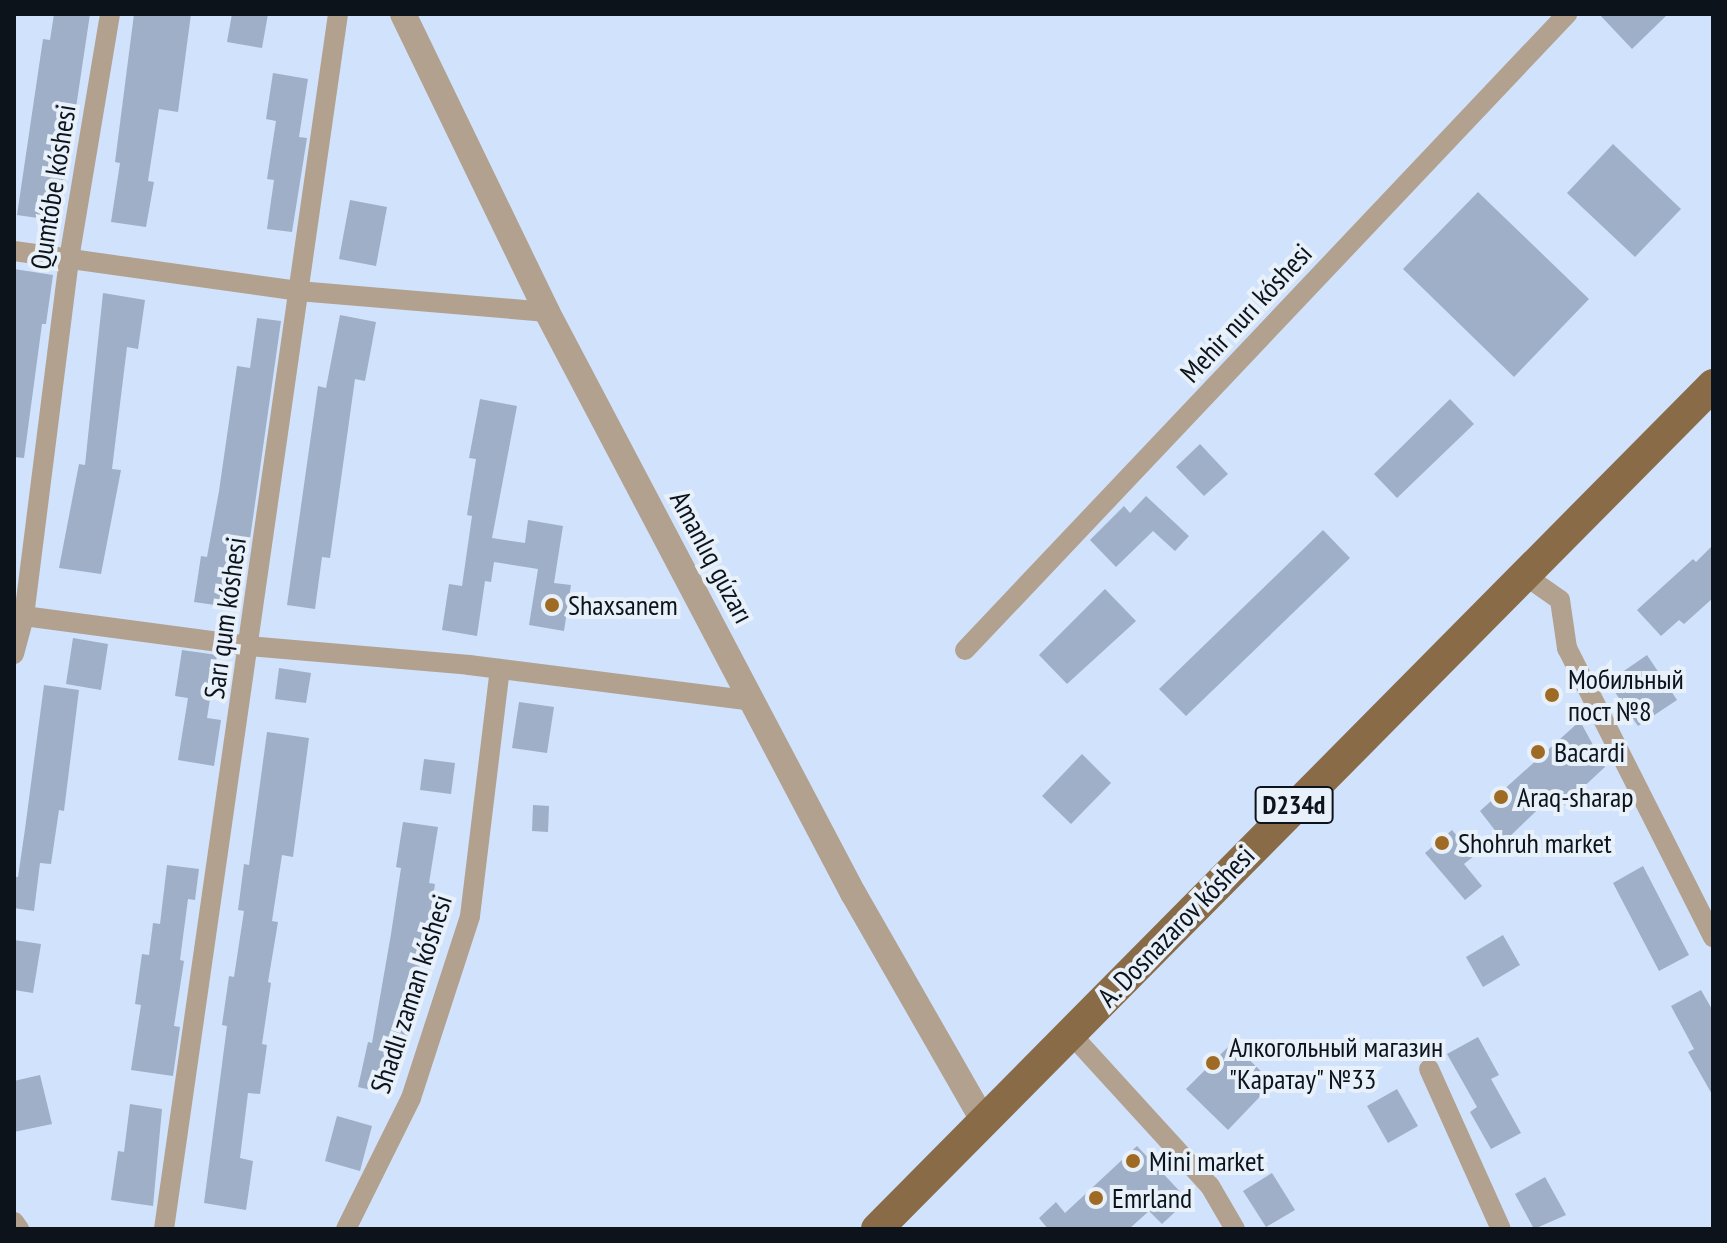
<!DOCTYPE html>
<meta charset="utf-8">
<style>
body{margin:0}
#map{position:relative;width:1727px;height:1243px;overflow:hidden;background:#d1e3fc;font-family:"PT Sans Narrow",sans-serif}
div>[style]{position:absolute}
.building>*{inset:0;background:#9eafc7}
.minor>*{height:20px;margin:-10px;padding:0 10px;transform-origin:10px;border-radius:10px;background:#b2a18f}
.tertiary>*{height:26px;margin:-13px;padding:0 13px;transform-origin:13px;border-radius:13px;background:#b2a18f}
.primary>*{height:32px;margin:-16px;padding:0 16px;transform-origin:16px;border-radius:16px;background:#896b48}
.dots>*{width:22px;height:22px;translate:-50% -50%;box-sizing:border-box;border:4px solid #e8f0fa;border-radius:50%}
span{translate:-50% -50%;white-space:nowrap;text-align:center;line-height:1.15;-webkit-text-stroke:8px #e8f0fa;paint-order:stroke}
.shield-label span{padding:2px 6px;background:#e8f0fa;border:2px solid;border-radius:6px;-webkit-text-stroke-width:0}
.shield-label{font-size:26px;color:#0d131b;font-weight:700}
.street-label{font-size:28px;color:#0d131b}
.poi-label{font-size:28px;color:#0d131b}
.left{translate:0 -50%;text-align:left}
.frame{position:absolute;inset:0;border:16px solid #0d131b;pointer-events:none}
</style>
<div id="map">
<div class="building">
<div style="clip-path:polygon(54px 14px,90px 14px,59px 221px,17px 215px,43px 39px,50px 40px)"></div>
<div style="clip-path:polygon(134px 14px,191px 14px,178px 112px,159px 109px,148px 181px,154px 182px,146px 227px,111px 222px,120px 163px,115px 162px)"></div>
<div style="clip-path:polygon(232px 14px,268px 14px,262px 48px,227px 42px)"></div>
<div style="clip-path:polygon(1599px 14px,1668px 14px,1632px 49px)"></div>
<div style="clip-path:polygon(273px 73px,308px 79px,299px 137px,307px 138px,292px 232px,267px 229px,274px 180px,267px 179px,276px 121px,266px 119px)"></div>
<div style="clip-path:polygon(1613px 144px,1681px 209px,1635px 257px,1567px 193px)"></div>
<div style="clip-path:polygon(1478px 192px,1589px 299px,1514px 377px,1403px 269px)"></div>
<div style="clip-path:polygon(350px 200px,387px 207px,376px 266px,339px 259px)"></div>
<div style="clip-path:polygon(14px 269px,53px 275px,46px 324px,42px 324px,24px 458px,14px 457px)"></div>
<div style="clip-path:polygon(103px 293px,145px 300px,138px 349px,127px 347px,112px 469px,121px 470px,101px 574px,59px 568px,79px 464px,85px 465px)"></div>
<div style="clip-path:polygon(340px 315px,376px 322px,365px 381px,355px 379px,330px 558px,322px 557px,315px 609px,287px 605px,318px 386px,326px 388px)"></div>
<div style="clip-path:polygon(257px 318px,281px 321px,249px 546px,239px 544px,229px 607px,194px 602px,201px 556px,207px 557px,219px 491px,237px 366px,250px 368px)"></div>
<div style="clip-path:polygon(480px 399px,517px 406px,492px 538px,525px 543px,528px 520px,563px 526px,554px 583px,571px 585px,564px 631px,529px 625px,538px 569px,494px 562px,491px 582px,485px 581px,477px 636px,442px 630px,449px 584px,462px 586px,472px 516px,467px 515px,476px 459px,469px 458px)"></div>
<div style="clip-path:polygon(1450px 399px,1474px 424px,1397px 498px,1374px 474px)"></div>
<div style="clip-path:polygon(1200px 444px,1228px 474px,1204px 496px,1176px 467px)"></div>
<div style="clip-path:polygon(1146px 496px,1189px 536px,1175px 551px,1153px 531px,1116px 567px,1090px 540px,1124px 506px,1130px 513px)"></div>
<div style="clip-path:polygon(1323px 530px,1350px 558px,1186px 716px,1159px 689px)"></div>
<div style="clip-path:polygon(1713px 545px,1713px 598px,1684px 624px,1679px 620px,1661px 636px,1637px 610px,1693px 559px,1696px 562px)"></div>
<div style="clip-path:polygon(1105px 589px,1136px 621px,1067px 684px,1039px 655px)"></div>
<div style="clip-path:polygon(73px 638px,108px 644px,101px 690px,66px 684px)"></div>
<div style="clip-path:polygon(182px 650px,217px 655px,207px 718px,221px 720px,214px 766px,178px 760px,188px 698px,175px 696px)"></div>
<div style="clip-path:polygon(1647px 655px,1677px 700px,1638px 726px,1608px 682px)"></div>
<div style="clip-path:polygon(279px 668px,311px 673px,306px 703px,275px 699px)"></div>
<div style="clip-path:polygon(44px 685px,79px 690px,64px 811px,59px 810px,51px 864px,40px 863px,34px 911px,14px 908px,14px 877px,18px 877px,25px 829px)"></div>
<div style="clip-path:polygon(519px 702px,554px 707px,547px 753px,512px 748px)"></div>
<div style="clip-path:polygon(1580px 721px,1605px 767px,1564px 805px,1555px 793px,1504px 842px,1480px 811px)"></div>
<div style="clip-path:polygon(267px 732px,309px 738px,293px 857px,282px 855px,272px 921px,278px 922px,268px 982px,271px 983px,262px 1044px,267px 1045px,260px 1094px,248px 1093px,240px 1158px,253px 1161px,246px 1210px,204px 1203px,227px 1026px,222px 1025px,229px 976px,234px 977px,244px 911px,238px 910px,244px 864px,249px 865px)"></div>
<div style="clip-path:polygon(1082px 754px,1111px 783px,1071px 824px,1042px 796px)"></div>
<div style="clip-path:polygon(424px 759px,455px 763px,451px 794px,420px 790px)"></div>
<div style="clip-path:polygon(533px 805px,549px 806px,548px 832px,532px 831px)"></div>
<div style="clip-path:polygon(403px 822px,438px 827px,429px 883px,435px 884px,428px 930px,425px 930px,409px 1037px,406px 1036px,393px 1095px,358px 1087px,368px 1042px,372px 1043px,391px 934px,401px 868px,396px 867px)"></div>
<div style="clip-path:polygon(1452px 830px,1474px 856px,1464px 864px,1482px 886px,1465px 900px,1425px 853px)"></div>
<div style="clip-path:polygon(167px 865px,199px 869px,195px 900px,188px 899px,180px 960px,184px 961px,174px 1026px,180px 1027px,173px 1076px,131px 1070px,141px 1005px,135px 1004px,142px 954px,149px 955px,153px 923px,160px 924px)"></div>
<div style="clip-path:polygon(1643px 866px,1689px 955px,1659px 971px,1613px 883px)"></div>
<div style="clip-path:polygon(1503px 935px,1520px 965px,1483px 987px,1466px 957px)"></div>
<div style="clip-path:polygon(14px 940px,41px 944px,33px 993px,14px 990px)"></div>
<div style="clip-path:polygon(1701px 990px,1713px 1011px,1713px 1096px,1688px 1052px,1694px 1049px,1671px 1006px)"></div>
<div style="clip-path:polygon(1478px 1037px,1499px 1075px,1491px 1079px,1521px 1133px,1491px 1149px,1470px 1112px,1477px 1107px,1447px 1054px)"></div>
<div style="clip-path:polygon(1232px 1043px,1273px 1083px,1228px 1130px,1186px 1089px)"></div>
<div style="clip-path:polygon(40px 1075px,52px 1124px,14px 1132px,14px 1081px)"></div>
<div style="clip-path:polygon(1397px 1089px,1418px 1126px,1388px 1143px,1367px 1106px)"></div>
<div style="clip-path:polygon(130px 1104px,162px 1109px,153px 1206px,111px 1200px,118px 1151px,124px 1152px)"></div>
<div style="clip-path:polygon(337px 1116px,372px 1126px,360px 1171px,325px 1161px)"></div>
<div style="clip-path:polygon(1137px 1146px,1188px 1200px,1162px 1224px,1149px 1211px,1129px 1229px,1048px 1229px,1039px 1218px,1056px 1202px,1065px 1213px)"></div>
<div style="clip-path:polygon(1272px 1173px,1295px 1210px,1266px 1227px,1243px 1191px)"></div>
<div style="clip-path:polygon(1545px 1177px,1566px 1215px,1534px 1229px,1515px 1194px)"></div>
</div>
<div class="minor">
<div style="left:14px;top:251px;width:287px;rotate:8deg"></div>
<div style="left:298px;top:291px;width:250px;rotate:4.8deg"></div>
<div style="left:1523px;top:574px;width:45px;rotate:35.1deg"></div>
<div style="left:1560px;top:600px;width:49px;rotate:81.7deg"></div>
<div style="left:1567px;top:648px;width:324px;rotate:63.2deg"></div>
<div style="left:24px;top:616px;width:227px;rotate:7.6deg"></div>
<div style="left:249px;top:646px;width:221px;rotate:4.9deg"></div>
<div style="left:469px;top:665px;width:285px;rotate:7.2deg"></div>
<div style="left:965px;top:650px;width:876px;rotate:-46.57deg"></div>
<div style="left:14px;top:654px;width:39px;rotate:-75deg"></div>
<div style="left:24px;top:616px;width:360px;rotate:-82.8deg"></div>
<div style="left:69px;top:259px;width:248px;rotate:-80.5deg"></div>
<div style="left:1071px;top:1034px;width:206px;rotate:47.6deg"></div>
<div style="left:1210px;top:1186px;width:50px;rotate:59.8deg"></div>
<div style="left:1429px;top:1069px;width:175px;rotate:65.8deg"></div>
<div style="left:14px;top:1222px;width:9px;rotate:54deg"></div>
<div style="left:164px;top:1229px;width:1227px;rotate:-81.85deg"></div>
<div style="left:346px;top:1229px;width:146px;rotate:-63.6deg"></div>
<div style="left:411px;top:1098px;width:191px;rotate:-72deg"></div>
<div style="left:470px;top:916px;width:249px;rotate:-83.1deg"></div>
</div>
<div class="tertiary">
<div style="left:403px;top:14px;width:331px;rotate:64.2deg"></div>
<div style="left:547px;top:312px;width:657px;rotate:62.23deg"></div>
<div style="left:853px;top:893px;width:262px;rotate:60.2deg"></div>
</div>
<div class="primary">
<div style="left:877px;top:1229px;width:1188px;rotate:-45.27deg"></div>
</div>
<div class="dots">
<div style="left:552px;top:605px;background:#9f6a23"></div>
<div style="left:1552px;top:695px;background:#9f6a23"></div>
<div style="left:1538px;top:752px;background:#9f6a23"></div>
<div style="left:1501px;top:797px;background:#9f6a23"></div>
<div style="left:1442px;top:843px;background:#9f6a23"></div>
<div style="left:1213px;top:1063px;background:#9f6a23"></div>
<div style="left:1133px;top:1161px;background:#9f6a23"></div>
<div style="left:1096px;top:1198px;background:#9f6a23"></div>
</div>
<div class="shield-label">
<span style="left:1294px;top:805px">D234d</span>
</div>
<div class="street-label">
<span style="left:53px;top:187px;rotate:-81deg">Qumtóbe kóshesi</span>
<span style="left:1246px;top:313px;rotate:-47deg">Mehir nurı kóshesi</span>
<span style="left:712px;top:557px;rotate:62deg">Amanlıq gúzarı</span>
<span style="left:225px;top:618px;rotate:-82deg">Sarı qum kóshesi</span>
<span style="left:1176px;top:926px;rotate:-46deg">A. Dosnazarov kóshesi</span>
<span style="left:411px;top:994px;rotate:-72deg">Shadlı zaman kóshesi</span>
</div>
<div class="poi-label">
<span class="left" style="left:568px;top:605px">Shaxsanem</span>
<span class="left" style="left:1568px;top:695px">Мобильный<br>пост №8</span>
<span class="left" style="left:1554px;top:752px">Bacardi</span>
<span class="left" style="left:1517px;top:797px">Araq-sharap</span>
<span class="left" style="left:1458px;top:843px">Shohruh market</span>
<span class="left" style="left:1229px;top:1063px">Алкогольный магазин<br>"Каратау" №33</span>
<span class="left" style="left:1149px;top:1161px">Mini market</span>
<span class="left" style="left:1112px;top:1198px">Emrland</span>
</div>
<div class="frame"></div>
</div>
